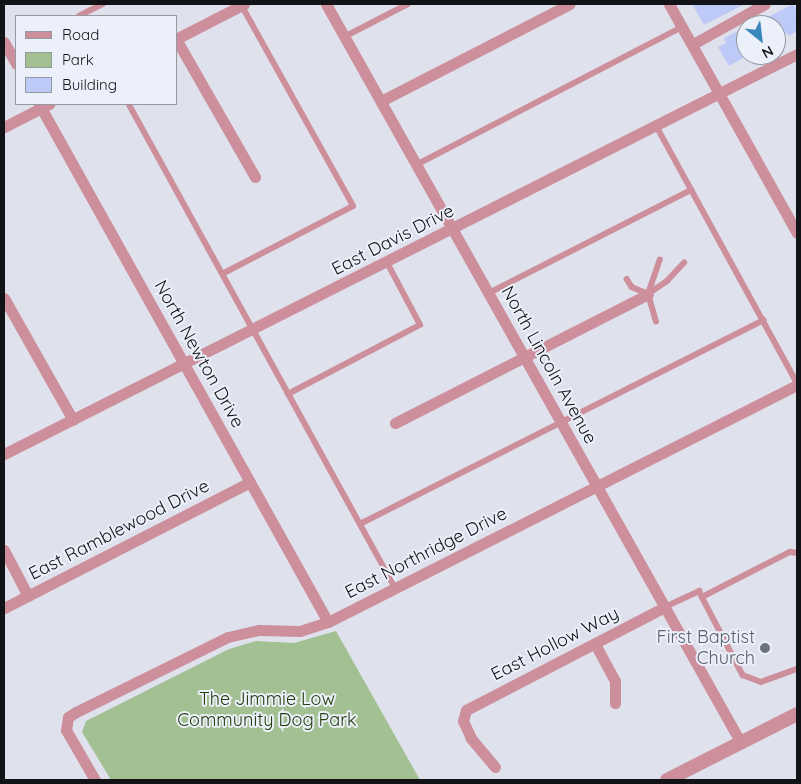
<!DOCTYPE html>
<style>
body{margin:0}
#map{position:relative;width:801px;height:784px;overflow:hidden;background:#dfe2ed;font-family:Quicksand,sans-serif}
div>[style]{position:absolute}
.green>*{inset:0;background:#a2c091}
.building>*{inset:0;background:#bdcaf7}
.service>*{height:5.5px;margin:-2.75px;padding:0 2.75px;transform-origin:2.75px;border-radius:2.75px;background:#cc8f9b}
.minor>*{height:11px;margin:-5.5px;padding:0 5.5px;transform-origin:5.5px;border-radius:5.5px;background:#cc8f9b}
.tertiary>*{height:14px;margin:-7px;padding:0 7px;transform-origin:7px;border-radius:7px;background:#cc8f9b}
.dots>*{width:14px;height:14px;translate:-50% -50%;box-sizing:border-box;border:2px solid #ecf0fa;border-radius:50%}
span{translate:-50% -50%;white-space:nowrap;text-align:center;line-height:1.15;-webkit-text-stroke:4px #ecf0fa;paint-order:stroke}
.street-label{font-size:18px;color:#121317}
.worship-label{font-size:18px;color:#5b616d}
.right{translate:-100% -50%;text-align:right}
.park-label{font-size:18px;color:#233e0c}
.frame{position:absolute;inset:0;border:5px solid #121317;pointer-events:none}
.legend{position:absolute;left:15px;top:15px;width:162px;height:90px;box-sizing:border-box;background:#ecf0fa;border:1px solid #95989f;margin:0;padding:6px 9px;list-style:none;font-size:15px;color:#121317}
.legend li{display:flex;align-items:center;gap:10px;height:25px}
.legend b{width:25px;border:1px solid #95989f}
.north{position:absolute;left:736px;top:15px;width:50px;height:50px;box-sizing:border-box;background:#ecf0fa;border:1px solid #95989f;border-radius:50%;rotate:151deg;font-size:14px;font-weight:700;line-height:20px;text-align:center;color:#121317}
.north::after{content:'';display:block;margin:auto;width:18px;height:22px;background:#3c87ba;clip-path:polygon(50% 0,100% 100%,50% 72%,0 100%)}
</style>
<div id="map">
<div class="green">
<div style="clip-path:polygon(336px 631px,420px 780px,111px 780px,82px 732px,86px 721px,229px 649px,256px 641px,294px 643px)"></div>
</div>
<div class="building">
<div style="clip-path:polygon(692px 4px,745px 4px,704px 25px)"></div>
<div style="clip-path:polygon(793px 4px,797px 10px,797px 31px,789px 36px,787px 33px,776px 39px,776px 25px,753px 25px)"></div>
<div style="clip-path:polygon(746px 27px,748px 55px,729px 66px,718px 47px,726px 43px,724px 38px)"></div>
</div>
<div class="service">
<div style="left:79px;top:16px;width:27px;rotate:-27deg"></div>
<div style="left:344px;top:37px;width:72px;rotate:-27.3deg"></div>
<div style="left:129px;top:104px;width:554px;rotate:61.17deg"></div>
<div style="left:656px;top:125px;width:294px;rotate:61.3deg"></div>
<div style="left:416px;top:165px;width:300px;rotate:-27.4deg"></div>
<div style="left:224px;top:273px;width:145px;rotate:-27.4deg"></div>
<div style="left:353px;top:206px;width:230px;rotate:-119.1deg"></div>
<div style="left:627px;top:279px;width:9px;rotate:58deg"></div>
<div style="left:632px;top:287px;width:15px;rotate:23deg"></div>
<div style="left:489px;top:293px;width:227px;rotate:-27deg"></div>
<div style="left:648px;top:294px;width:23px;rotate:-34deg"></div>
<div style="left:667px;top:281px;width:25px;rotate:-47deg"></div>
<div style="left:656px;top:322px;width:29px;rotate:-106deg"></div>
<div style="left:648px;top:294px;width:36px;rotate:-71deg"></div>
<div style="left:288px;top:394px;width:149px;rotate:-27.6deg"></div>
<div style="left:420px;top:325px;width:70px;rotate:-118deg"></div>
<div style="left:360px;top:524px;width:452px;rotate:-26.8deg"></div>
<div style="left:702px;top:597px;width:99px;rotate:-27.1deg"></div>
<div style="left:790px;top:552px;width:7px;rotate:8deg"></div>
<div style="left:665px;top:607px;width:38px;rotate:-25deg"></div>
<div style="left:699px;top:591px;width:95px;rotate:62.4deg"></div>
<div style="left:743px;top:675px;width:19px;rotate:21deg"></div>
<div style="left:761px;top:682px;width:38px;rotate:-20deg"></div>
</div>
<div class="minor">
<div style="left:244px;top:4px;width:76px;rotate:152.8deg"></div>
<div style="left:176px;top:39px;width:159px;rotate:60.2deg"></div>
<div style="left:326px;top:4px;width:848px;rotate:60.68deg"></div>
<div style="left:669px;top:4px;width:262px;rotate:60.8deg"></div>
<div style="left:4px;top:42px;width:25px;rotate:61deg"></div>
<div style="left:693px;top:44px;width:82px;rotate:-29.1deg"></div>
<div style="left:381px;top:101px;width:212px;rotate:-27.2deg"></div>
<div style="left:39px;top:104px;width:593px;rotate:60.84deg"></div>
<div style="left:4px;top:127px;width:51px;rotate:-27.1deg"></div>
<div style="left:4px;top:298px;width:140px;rotate:60.5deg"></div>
<div style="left:395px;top:423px;width:284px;rotate:-27deg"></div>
<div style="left:4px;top:454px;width:888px;rotate:-26.77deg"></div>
<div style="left:4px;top:550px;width:52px;rotate:62.4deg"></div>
<div style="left:4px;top:608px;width:276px;rotate:-27.1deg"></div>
<div style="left:595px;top:644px;width:42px;rotate:61.6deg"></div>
<div style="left:615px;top:681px;width:22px;rotate:90deg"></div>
<div style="left:495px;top:767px;width:38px;rotate:-130deg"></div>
<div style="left:471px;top:738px;width:19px;rotate:-115deg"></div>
<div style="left:463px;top:721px;width:11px;rotate:-75deg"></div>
<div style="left:466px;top:710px;width:224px;rotate:-27.4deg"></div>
<div style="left:95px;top:780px;width:58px;rotate:-120.1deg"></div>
<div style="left:66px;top:730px;width:13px;rotate:-81deg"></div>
<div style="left:68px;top:717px;width:9px;rotate:-32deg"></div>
<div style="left:76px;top:712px;width:169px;rotate:-26.3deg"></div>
<div style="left:228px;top:637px;width:32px;rotate:-13deg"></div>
<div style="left:259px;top:630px;width:41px;rotate:1.4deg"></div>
<div style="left:300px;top:631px;width:29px;rotate:-18deg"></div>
<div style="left:328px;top:622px;width:525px;rotate:-26.81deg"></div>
</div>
<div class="tertiary">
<div style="left:667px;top:780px;width:146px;rotate:-26.9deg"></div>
</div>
<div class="dots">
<div style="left:765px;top:648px;background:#6b7280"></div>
</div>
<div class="street-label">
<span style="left:393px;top:240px;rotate:-27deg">East Davis Drive</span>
<span style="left:199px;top:354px;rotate:61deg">North Newton Drive</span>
<span style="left:549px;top:365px;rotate:61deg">North Lincoln Avenue</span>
<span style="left:119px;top:530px;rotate:-27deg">East Ramblewood Drive</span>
<span style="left:426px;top:553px;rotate:-27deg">East Northridge Drive</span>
<span style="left:555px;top:644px;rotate:-27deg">East Hollow Way</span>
</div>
<div class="worship-label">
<span class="right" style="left:755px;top:648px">First Baptist<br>Church</span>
</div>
<div class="park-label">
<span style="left:267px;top:710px">The Jimmie Low<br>Community Dog Park</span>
</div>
<div class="frame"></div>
<ul class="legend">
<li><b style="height:6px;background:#cc8f9b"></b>Road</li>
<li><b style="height:14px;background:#a2c091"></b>Park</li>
<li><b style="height:14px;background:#bdcaf7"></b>Building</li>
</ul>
<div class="north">N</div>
</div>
